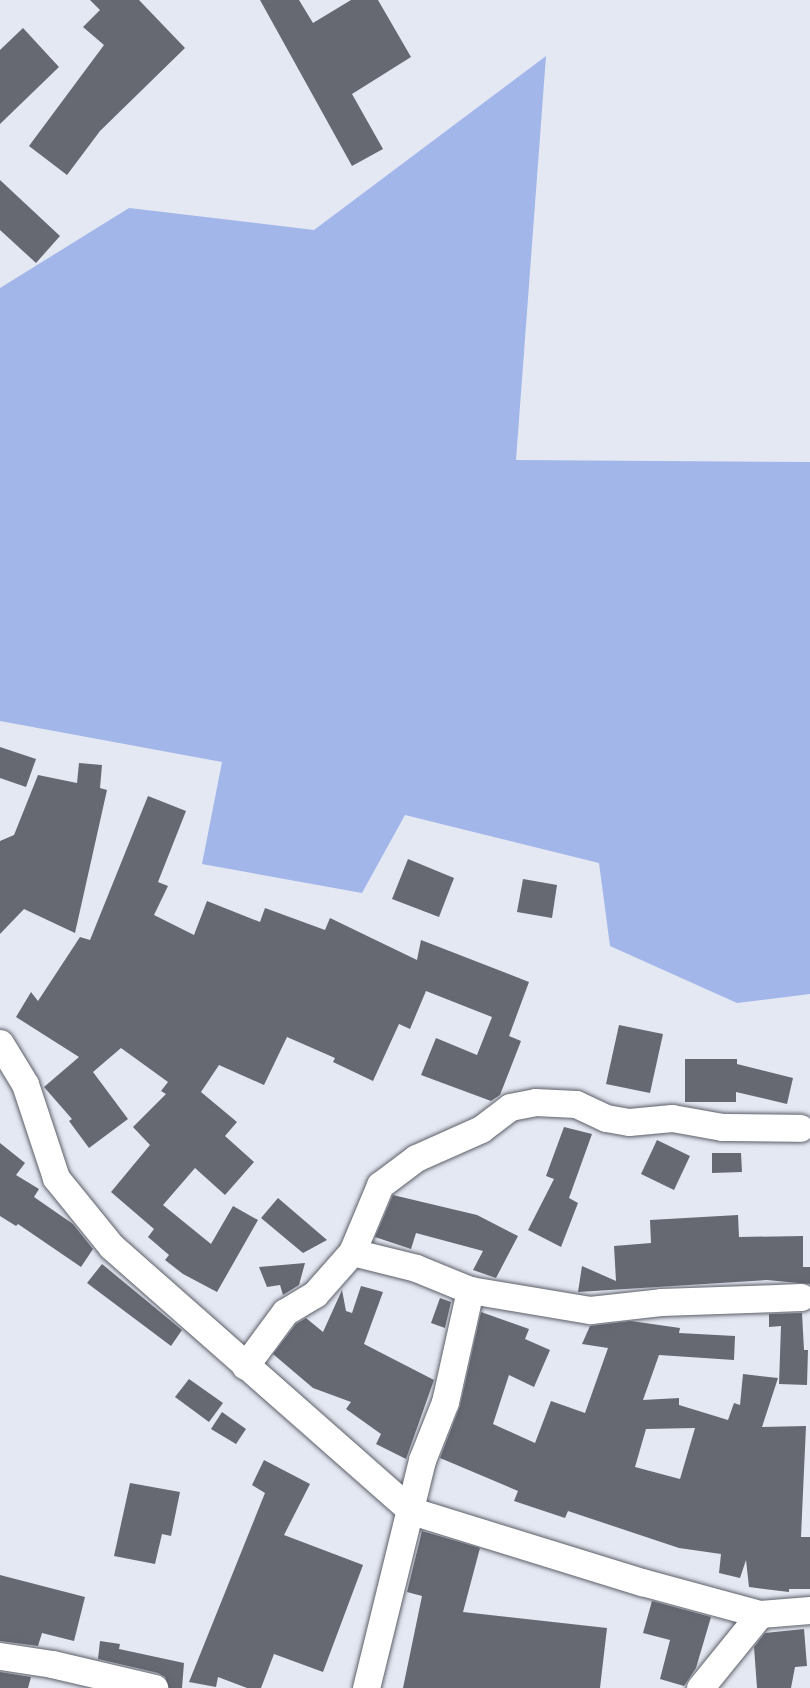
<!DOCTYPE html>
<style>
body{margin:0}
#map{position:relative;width:810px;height:1688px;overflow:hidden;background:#e4e8f2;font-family:Jost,sans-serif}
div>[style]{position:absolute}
.green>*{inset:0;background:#a2b6e9}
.building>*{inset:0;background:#666972}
.roads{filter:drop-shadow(0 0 2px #5c5f68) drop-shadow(0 0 2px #5c5f68)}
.street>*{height:27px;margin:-13.5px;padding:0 13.5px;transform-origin:13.5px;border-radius:13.5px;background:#fff}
span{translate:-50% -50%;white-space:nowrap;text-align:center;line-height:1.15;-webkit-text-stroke:6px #e4e8f2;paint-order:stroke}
</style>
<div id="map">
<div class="green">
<div style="clip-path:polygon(546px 56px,516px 460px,810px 462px,810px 994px,737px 1003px,610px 946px,599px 863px,405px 815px,362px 893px,202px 864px,222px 762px,0 721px,0 288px,129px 208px,314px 230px)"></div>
</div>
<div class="building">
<div style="clip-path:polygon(90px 0,139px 0,185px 48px,100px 131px,67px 175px,29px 146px,104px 45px,83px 27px,100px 10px)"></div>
<div style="clip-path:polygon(260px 0,299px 0,313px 23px,351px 0,378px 0,411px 57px,352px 94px,383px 149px,352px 166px)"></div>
<div style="clip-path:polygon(23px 28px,59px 67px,0 124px,0 50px)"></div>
<div style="clip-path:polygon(0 180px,60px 236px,36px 263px,0 230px)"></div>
<div style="clip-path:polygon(0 747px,36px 759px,26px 787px,0 778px)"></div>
<div style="clip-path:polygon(79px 763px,102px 765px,100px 788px,107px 790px,75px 933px,24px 909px,0 934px,0 841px,14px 835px,38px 775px,77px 783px)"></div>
<div style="clip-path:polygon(148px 796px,186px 811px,158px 882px,168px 886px,154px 915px,194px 935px,207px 901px,260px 922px,265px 908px,325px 930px,330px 918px,417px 960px,421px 940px,529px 982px,509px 1036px,521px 1041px,500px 1095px,491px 1101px,421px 1075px,436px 1038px,477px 1055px,492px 1017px,426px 991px,410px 1029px,399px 1024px,373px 1081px,333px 1062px,335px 1058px,287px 1037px,264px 1085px,219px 1065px,201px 1092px,237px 1122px,225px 1136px,254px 1162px,225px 1195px,195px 1168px,163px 1205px,211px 1244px,233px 1206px,258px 1220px,217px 1292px,183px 1274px,165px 1260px,169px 1255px,148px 1237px,154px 1229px,111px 1192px,150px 1145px,133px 1127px,166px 1094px,161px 1091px,168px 1082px,121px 1048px,93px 1072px,128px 1119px,89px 1148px,69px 1121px,72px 1119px,44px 1087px,79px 1057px,16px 1017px,31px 992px,38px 1001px,80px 937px,90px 940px)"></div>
<div style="clip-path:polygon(408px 859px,454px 878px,439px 917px,392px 899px)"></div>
<div style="clip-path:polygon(523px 879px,557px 885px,552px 918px,517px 912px)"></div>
<div style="clip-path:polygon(619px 1025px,663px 1034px,650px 1093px,606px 1084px)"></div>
<div style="clip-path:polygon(685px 1059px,737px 1059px,737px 1064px,793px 1078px,787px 1104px,736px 1092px,736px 1102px,685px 1102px)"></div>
<div style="clip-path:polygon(564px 1127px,592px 1134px,569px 1198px,578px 1203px,561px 1247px,528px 1230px,554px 1179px,546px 1176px)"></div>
<div style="clip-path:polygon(657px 1140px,690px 1156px,674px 1190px,641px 1174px)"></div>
<div style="clip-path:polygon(0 1143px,25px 1163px,16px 1175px,39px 1189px,34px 1197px,73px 1224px,93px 1249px,81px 1267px,18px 1224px,16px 1226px,0 1216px)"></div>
<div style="clip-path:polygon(712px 1153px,741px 1153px,742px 1172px,712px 1173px)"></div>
<div style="clip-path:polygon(393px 1195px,477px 1215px,518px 1236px,496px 1278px,473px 1270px,483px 1251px,416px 1233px,411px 1249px,375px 1237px)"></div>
<div style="clip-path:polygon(278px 1198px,327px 1240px,303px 1253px,261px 1218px)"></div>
<div style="clip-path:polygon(738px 1215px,739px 1237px,803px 1236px,803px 1267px,810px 1267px,810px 1284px,767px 1280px,578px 1292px,582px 1266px,616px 1281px,614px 1246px,651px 1243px,650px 1220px)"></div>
<div style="clip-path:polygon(305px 1263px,299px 1285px,283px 1295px,280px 1285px,267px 1287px,259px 1267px)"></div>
<div style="clip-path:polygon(102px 1264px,182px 1330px,171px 1346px,87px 1283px)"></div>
<div style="clip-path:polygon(361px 1286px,383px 1292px,364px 1344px,434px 1380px,406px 1459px,376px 1444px,381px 1434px,346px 1409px,351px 1402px,313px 1388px,273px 1354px,296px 1324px,306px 1318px,323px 1332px,342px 1290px,346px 1311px,352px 1313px)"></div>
<div style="clip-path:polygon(440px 1298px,451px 1302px,445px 1328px,431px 1323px)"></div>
<div style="clip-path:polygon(evenodd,481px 1312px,529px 1329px,525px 1339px,550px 1350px,534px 1387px,509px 1375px,493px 1424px,535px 1443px,551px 1401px,585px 1413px,608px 1348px,582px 1344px,590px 1326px,631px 1321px,680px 1328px,679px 1333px,735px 1336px,734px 1360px,659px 1355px,643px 1400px,679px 1398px,679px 1405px,728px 1420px,734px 1403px,740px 1405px,743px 1374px,778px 1378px,762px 1427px,806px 1426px,801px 1537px,810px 1537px,810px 1589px,789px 1589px,789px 1592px,749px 1587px,746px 1560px,740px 1578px,719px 1573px,721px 1554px,679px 1548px,568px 1511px,565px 1518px,514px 1501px,518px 1491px,440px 1458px,460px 1406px,481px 1312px,695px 1428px,680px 1479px,635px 1467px,646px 1429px,695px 1428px)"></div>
<div style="clip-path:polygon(802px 1313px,804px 1350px,808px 1350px,807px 1385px,779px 1384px,781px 1326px,769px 1327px,769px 1314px)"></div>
<div style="clip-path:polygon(189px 1379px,223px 1403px,209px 1422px,175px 1397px)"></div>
<div style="clip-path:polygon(222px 1412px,246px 1429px,236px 1444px,211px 1429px)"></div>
<div style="clip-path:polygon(264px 1460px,310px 1484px,284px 1535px,363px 1565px,323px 1672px,274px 1654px,261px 1688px,247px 1688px,218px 1677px,216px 1687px,189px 1682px,265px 1493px,252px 1485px)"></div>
<div style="clip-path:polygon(130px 1483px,180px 1492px,171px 1536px,162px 1534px,155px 1564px,114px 1556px)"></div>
<div style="clip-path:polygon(422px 1531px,480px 1548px,463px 1612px,607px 1628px,600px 1688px,403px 1688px,422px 1596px,407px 1592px)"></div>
<div style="clip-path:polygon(0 1575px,85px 1597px,74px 1641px,42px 1633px,38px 1646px,0 1641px)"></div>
<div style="clip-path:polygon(652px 1601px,711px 1617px,696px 1668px,684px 1686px,660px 1679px,670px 1640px,643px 1633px)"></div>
<div style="clip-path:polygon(804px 1629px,807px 1666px,795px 1667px,791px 1688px,757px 1688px,754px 1647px,765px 1633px)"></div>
<div style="clip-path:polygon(100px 1641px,120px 1644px,119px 1649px,184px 1663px,182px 1688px,169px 1688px,165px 1677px,158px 1673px,98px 1659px)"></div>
<div style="clip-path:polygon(0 1672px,31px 1677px,28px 1688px,0 1688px)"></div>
</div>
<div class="roads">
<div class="street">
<div style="left:0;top:1043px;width:48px;rotate:58.6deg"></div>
<div style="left:25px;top:1084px;width:99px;rotate:71.7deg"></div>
<div style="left:56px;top:1178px;width:87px;rotate:51deg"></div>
<div style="left:111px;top:1246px;width:401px;rotate:41.4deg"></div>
<div style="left:412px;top:1511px;width:241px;rotate:17.2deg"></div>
<div style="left:642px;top:1582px;width:122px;rotate:15.2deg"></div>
<div style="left:760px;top:1614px;width:50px;rotate:-4.6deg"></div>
<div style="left:352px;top:1252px;width:66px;rotate:14deg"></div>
<div style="left:416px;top:1268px;width:58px;rotate:22.2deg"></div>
<div style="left:470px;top:1290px;width:122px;rotate:9.5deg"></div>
<div style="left:590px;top:1310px;width:71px;rotate:-6.4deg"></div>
<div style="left:661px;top:1302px;width:140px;rotate:-2deg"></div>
<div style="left:245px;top:1366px;width:67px;rotate:-53.5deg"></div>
<div style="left:285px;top:1312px;width:35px;rotate:-31deg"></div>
<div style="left:315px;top:1294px;width:56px;rotate:-48.6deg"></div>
<div style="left:352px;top:1252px;width:73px;rotate:-67.3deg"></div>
<div style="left:380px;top:1185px;width:45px;rotate:-36.9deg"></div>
<div style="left:416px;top:1158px;width:71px;rotate:-24deg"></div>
<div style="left:481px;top:1129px;width:36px;rotate:-37deg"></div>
<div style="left:510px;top:1107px;width:25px;rotate:-11deg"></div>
<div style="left:535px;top:1102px;width:41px;rotate:2.8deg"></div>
<div style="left:576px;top:1104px;width:33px;rotate:25deg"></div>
<div style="left:606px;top:1118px;width:23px;rotate:10deg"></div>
<div style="left:629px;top:1122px;width:43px;rotate:-5.3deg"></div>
<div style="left:672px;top:1118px;width:51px;rotate:10.2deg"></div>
<div style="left:722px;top:1127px;width:78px;rotate:0.7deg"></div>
<div style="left:0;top:1656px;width:53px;rotate:8.7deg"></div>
<div style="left:52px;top:1664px;width:105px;rotate:13.2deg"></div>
<div style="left:366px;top:1688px;width:235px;rotate:-76.2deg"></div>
<div style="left:422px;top:1460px;width:62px;rotate:-68.4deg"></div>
<div style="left:445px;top:1402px;width:115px;rotate:-77.4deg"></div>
<div style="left:700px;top:1688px;width:95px;rotate:-51deg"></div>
</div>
</div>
</div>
